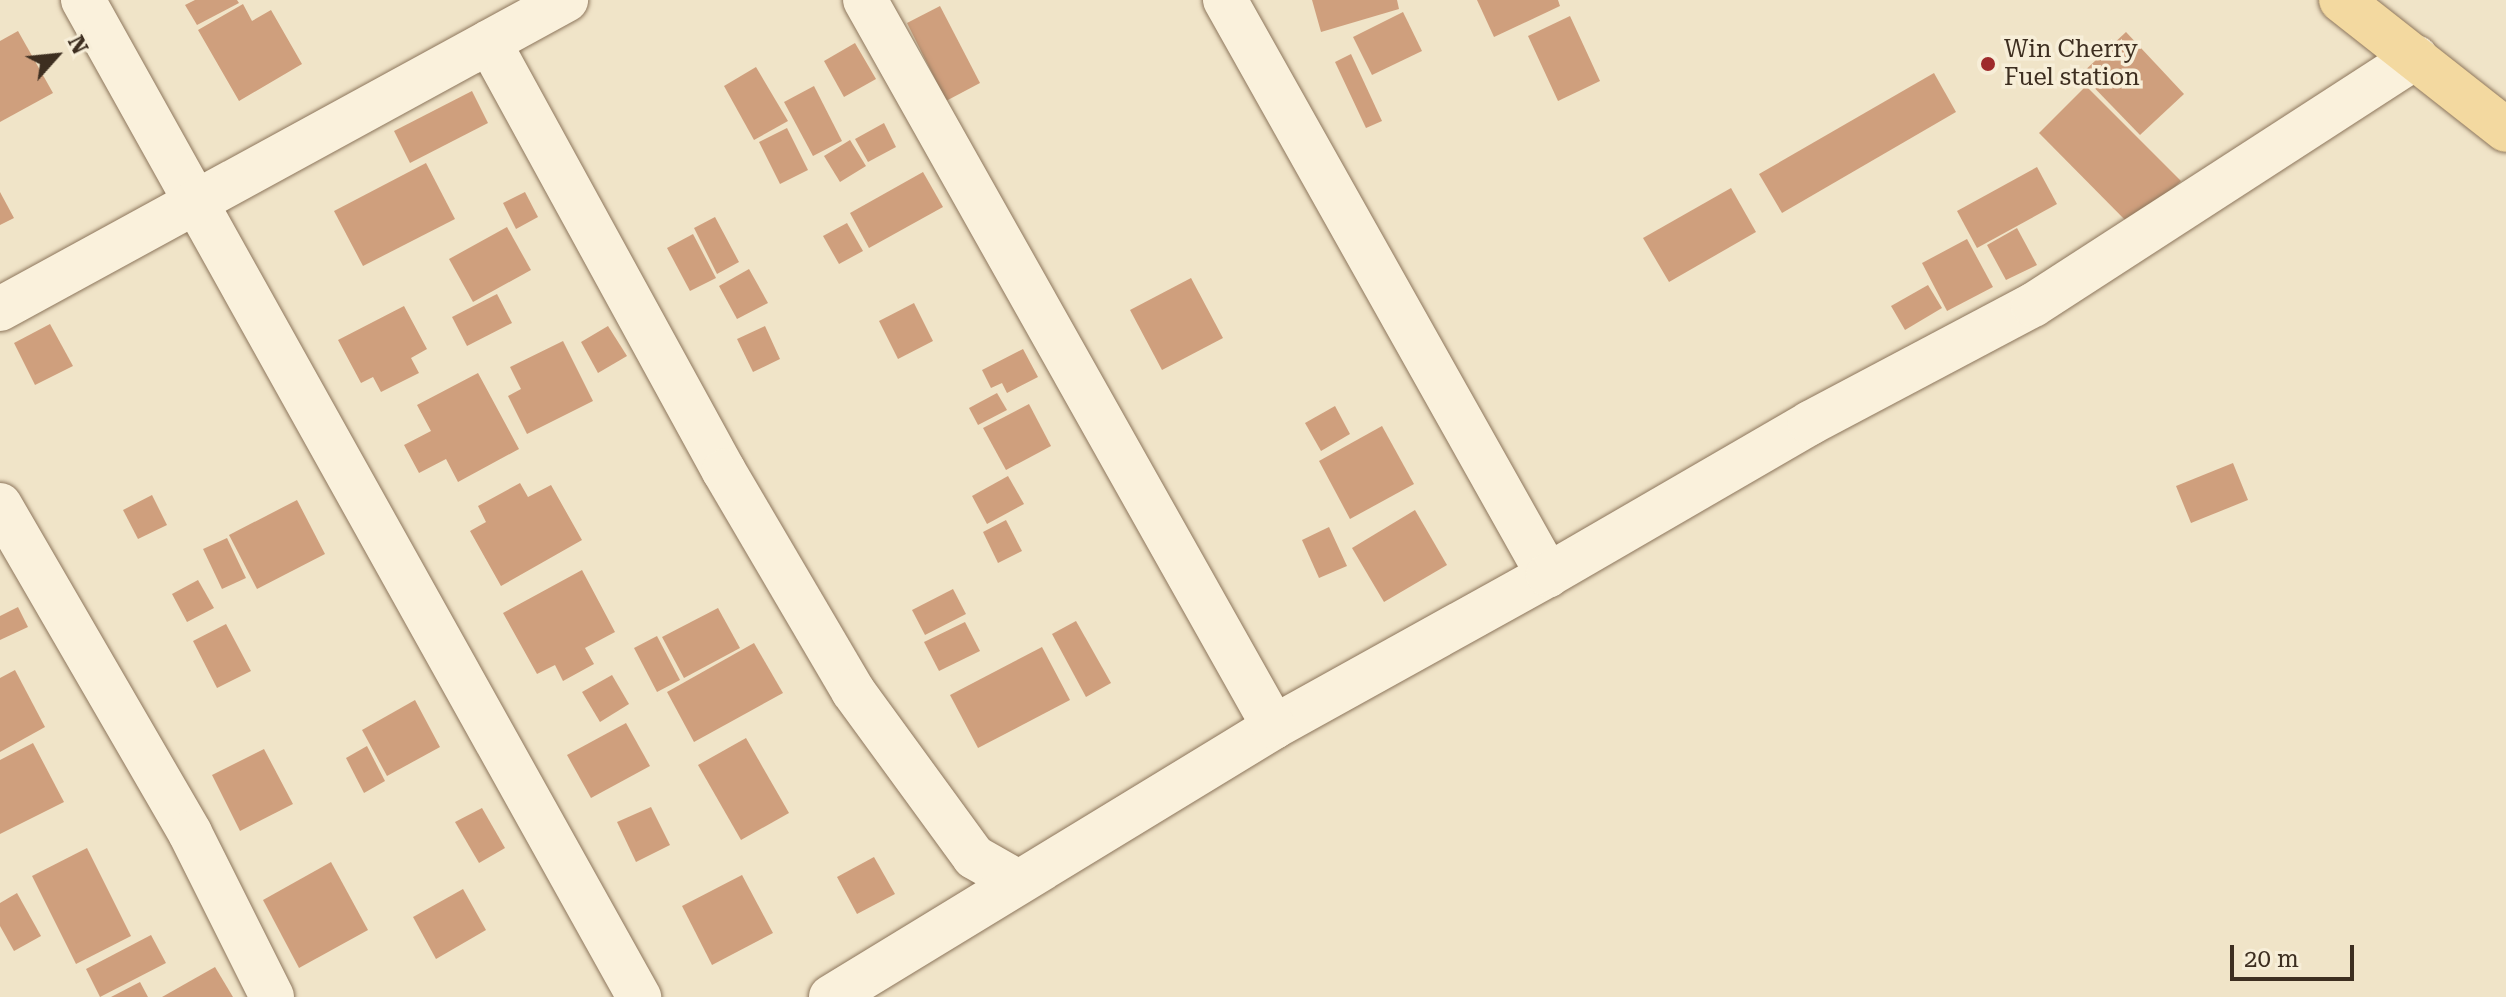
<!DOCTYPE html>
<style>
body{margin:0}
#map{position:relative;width:2506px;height:997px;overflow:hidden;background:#f0e4c8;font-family:"Roboto Serif",serif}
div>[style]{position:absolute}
.building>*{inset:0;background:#cf9f7d}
.roads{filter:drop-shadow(0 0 2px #8d765c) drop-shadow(0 0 2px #8d765c)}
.minor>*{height:44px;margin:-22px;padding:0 22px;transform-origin:22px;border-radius:22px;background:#faf1dc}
.major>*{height:44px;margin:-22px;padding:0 22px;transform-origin:22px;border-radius:22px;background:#f3d9a0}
.dots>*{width:22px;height:22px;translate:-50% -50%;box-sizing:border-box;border:4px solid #f7eed8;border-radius:50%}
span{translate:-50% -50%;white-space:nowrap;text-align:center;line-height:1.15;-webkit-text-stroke:7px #f7eed8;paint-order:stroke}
.poi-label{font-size:24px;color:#3d2e20}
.left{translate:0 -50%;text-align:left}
.north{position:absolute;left:16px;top:16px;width:80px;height:80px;-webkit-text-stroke:6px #f7eed8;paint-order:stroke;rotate:63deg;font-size:22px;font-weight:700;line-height:32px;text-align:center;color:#3d2e20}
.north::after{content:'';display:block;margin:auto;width:28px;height:36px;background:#3d2e20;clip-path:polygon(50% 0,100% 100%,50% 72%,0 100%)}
.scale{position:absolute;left:2230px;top:945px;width:124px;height:36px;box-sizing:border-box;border:4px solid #3d2e20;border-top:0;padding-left:10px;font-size:24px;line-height:28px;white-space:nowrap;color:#3d2e20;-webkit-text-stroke:6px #f7eed8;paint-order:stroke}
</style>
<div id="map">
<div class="building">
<div style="clip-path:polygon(195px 0,237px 0,239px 3px,197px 25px,185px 5px)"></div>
<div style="clip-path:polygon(1312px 0,1397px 0,1399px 9px,1321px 32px)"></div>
<div style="clip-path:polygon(1477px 0,1558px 0,1560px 6px,1494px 37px)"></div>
<div style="clip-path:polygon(243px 4px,252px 21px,271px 10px,302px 64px,239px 101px,198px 30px)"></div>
<div style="clip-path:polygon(940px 6px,980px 83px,946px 101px,907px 23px)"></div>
<div style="clip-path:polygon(1403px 12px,1422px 51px,1372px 75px,1353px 37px)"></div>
<div style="clip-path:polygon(1570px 16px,1600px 81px,1558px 101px,1528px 36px)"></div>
<div style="clip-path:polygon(18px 31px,53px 93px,0 122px,0 41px)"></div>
<div style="clip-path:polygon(2126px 32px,2184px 94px,2140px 135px,2081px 74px)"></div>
<div style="clip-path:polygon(855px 43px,876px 79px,844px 97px,824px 61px)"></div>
<div style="clip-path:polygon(1351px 54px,1382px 121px,1366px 128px,1335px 62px)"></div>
<div style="clip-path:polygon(756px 67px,788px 121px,754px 140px,724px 86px)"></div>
<div style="clip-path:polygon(1934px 73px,1956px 112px,1782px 213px,1759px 174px)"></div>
<div style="clip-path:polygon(814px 86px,842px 141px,813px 156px,784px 102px)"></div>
<div style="clip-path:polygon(2086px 86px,2181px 181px,2133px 228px,2039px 133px)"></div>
<div style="clip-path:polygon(472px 91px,488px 123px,410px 163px,394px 131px)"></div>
<div style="clip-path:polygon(884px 123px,896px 147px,868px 162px,855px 139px)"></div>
<div style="clip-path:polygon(787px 128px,808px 170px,780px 184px,759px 142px)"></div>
<div style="clip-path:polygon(850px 140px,866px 166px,840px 182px,824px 156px)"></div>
<div style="clip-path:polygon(426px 163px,455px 219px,363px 266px,334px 211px)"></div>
<div style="clip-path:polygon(2037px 167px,2057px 204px,1977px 248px,1957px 211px)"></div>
<div style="clip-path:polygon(923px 172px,943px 207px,869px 248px,850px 213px)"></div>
<div style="clip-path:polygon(1731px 188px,1756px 232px,1669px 282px,1643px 238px)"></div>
<div style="clip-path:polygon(0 192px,14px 218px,0 225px)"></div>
<div style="clip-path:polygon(525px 192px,538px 217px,516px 229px,503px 203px)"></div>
<div style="clip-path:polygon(715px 217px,739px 262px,717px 274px,694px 228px)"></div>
<div style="clip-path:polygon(847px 223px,863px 251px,839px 264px,823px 236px)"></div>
<div style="clip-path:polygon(507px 227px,531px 270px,473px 302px,449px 259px)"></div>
<div style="clip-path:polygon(2017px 228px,2037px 265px,2006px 280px,1987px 245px)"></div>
<div style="clip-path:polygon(693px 234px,716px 278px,690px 291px,667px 248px)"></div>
<div style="clip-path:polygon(1967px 239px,1993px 287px,1947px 311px,1922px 263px)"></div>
<div style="clip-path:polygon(749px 269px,768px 303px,737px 319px,719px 286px)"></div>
<div style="clip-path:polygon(1191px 278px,1223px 338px,1162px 370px,1130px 310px)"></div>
<div style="clip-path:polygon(1928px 285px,1942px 308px,1905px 330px,1891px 306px)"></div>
<div style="clip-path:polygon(497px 294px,512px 323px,467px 346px,452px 317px)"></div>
<div style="clip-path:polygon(914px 303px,933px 341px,898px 359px,879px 321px)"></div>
<div style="clip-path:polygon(404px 306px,427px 349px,411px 358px,419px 373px,381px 392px,373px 377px,361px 383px,338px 340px)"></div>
<div style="clip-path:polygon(50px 324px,73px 366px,35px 385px,14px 343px)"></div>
<div style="clip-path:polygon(608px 326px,627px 356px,598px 373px,581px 342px)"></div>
<div style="clip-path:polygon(765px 326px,780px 359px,753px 372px,737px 339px)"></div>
<div style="clip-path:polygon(563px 341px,593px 401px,527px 434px,508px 396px,521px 389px,510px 367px)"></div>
<div style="clip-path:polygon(1023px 349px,1038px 377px,1007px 393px,1002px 383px,991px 388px,982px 370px)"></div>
<div style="clip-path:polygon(478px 373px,519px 449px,458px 482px,446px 459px,419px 473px,404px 445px,431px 431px,417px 405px)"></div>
<div style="clip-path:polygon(997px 393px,1007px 410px,978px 425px,969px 408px)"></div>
<div style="clip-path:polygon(1029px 404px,1051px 446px,1006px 470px,983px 428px)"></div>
<div style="clip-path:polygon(1335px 406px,1350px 434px,1321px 451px,1305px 423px)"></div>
<div style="clip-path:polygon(1382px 426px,1414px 484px,1350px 519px,1319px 461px)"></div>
<div style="clip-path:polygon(2233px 463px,2248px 500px,2191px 523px,2176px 486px)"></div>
<div style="clip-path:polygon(1008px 476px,1024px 504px,987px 524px,972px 496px)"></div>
<div style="clip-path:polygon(520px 483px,528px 497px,551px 485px,582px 540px,501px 586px,470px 531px,486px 522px,478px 506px)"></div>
<div style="clip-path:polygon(152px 495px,167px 525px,138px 539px,123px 510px)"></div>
<div style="clip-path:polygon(297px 500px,325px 554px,257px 589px,229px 535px)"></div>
<div style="clip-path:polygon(1415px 510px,1447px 565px,1384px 602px,1352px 548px)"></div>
<div style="clip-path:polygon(1006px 520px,1022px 551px,998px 563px,983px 532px)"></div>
<div style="clip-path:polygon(1329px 527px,1347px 566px,1319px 578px,1302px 540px)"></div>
<div style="clip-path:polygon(227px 538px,246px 578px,222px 589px,203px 549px)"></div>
<div style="clip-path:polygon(582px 570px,615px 632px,585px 648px,594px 664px,563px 681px,555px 665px,537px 674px,503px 613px)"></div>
<div style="clip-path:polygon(198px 580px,214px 608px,187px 622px,172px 594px)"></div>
<div style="clip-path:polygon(953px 589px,966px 614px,925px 635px,912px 610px)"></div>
<div style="clip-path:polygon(18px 607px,28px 627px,0 640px,0 616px)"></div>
<div style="clip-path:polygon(718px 608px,740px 648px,684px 678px,662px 637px)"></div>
<div style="clip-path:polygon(1076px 621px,1111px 683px,1086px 697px,1052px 634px)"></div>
<div style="clip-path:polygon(965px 622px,980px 651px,939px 671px,924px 642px)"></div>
<div style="clip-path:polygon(226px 624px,251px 671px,217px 688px,193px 641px)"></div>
<div style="clip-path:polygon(657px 636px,680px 680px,657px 692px,634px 648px)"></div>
<div style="clip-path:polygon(754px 643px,783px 693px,694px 742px,667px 692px)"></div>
<div style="clip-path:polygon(1042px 647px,1070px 700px,978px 748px,950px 695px)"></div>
<div style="clip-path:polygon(15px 670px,45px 727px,0 752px,0 678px)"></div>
<div style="clip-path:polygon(612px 675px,629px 704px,600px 722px,582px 692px)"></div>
<div style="clip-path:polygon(415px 700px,440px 747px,387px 776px,362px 730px)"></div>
<div style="clip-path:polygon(626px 723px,650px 766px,591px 798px,567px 755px)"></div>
<div style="clip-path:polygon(746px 738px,789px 813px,741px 840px,698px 765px)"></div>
<div style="clip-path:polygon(33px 743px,64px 802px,0 834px,0 760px)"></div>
<div style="clip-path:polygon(367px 746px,385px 781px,364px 793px,346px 758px)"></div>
<div style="clip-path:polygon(264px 749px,293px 804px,240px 831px,212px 775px)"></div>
<div style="clip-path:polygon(651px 807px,670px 845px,636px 862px,617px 822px)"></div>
<div style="clip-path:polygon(482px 808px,505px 848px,479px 863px,455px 822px)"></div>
<div style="clip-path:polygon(87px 848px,131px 936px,76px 964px,32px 876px)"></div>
<div style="clip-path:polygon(874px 857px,895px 894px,857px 914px,837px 877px)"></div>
<div style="clip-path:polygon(331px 862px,368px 930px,299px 968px,263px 900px)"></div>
<div style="clip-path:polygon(742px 875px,773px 933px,712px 965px,682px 906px)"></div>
<div style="clip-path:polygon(463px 889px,486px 930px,436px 959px,413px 917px)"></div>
<div style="clip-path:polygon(17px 893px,41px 936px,14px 951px,0 926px,0 903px)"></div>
<div style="clip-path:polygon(151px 935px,166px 963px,100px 997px,86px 969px)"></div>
<div style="clip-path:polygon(215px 967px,233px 997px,162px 997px)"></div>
<div style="clip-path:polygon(140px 982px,148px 997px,111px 997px)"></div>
</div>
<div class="roads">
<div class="minor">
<div style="left:83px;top:0;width:1142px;rotate:60.85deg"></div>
<div style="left:1225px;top:0;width:660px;rotate:60.68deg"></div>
<div style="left:1548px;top:575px;width:313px;rotate:151deg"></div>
<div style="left:489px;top:42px;width:489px;rotate:61.3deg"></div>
<div style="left:724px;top:471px;width:255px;rotate:59.6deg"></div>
<div style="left:853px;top:691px;width:205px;rotate:53.9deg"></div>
<div style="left:974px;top:857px;width:51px;rotate:29.6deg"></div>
<div style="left:0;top:309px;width:645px;rotate:-28.63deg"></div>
<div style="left:0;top:505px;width:379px;rotate:59.9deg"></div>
<div style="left:190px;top:833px;width:183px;rotate:63.4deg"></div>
<div style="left:1548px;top:575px;width:303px;rotate:-30.1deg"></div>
<div style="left:1810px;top:423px;width:252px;rotate:-27.9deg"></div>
<div style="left:2033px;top:305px;width:456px;rotate:-32.9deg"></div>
<div style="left:831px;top:997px;width:519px;rotate:-31.36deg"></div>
<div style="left:1274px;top:727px;width:834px;rotate:-119.36deg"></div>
</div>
<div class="major">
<div style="left:2341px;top:0;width:210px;rotate:38.2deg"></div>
</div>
</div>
<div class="dots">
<div style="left:1988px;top:64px;background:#9e2a2b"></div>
</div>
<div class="poi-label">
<span class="left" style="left:2004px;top:64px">Win Cherry<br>Fuel station</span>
</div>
<div class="north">N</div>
<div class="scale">20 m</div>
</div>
